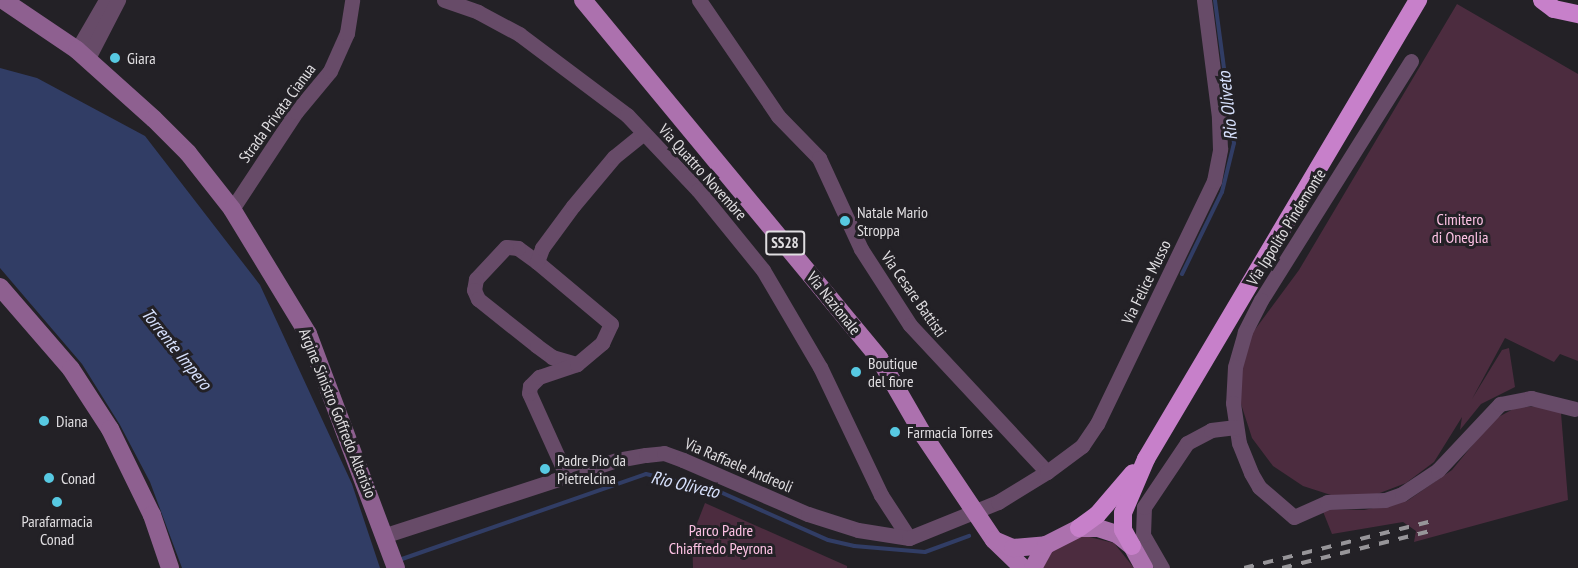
<!DOCTYPE html>
<style>
body{margin:0}
#map{position:relative;width:1578px;height:568px;overflow:hidden;background:#232126;font-family:"PT Sans Narrow",sans-serif}
div>[style]{position:absolute}
.green>*{inset:0;background:#4c2c3f}
.water>*{inset:0;background:#313d65}
.stream>*{height:4px;margin:-2px;padding:0 2px;transform-origin:2px;border-radius:2px;background:#313d65}
.street>*{height:15px;margin:-7.5px;padding:0 7.5px;transform-origin:7.5px;border-radius:7.5px;background:#674b68}
.secondary>*{height:18px;margin:-9px;padding:0 9px;transform-origin:9px;border-radius:9px;background:#8e6090}
.primary>*{height:18px;margin:-9px;padding:0 9px;transform-origin:9px;border-radius:9px;background:#ac71ae}
.highway>*{height:18px;margin:-9px;padding:0 9px;transform-origin:9px;border-radius:9px;background:#c780ca}
.rail>*{height:4px;margin-top:-2px;transform-origin:0;background:repeating-linear-gradient(90deg,#979599 0 10px,transparent 0 20px)}
.dots>*{width:16px;height:16px;translate:-50% -50%;box-sizing:border-box;border:3px solid #232126;border-radius:50%}
span{translate:-50% -50%;white-space:nowrap;text-align:center;line-height:1.15;-webkit-text-stroke:6px #232126;paint-order:stroke}
.shield-label span{padding:2px 4px;background:#232126;border:2px solid;border-radius:4px;-webkit-text-stroke-width:0}
.shield-label{font-size:15px;color:#e0dee1;font-weight:700}
.poi-label{font-size:16px;color:#e0dee1}
.left{translate:0 -50%;text-align:left}
.street-label{font-size:16px;color:#e0dee1}
.park-label{font-size:16px;color:#fec3e5}
.water-label{font-size:18px;color:#d8e2fe;font-style:italic}
</style>
<div id="map">
<div class="green">
<div style="clip-path:polygon(1457px 4px,1578px 74px,1578px 361px,1560px 354px,1554px 362px,1505px 338px,1472px 399px,1502px 350px,1509px 348px,1515px 387px,1481px 404px,1460px 430px,1462px 417px,1434px 462px,1406px 483px,1372px 496px,1337px 497px,1303px 486px,1273px 466px,1252px 438px,1241px 404px,1240px 369px,1251px 335px,1299px 270px)"></div>
<div style="clip-path:polygon(1537px 406px,1561px 413px,1568px 500px,1414px 542px,1416px 531px,1403px 522px,1332px 534px,1322px 509px,1364px 510px,1407px 501px,1452px 470px,1493px 420px,1515px 408px)"></div>
<div style="clip-path:polygon(705px 503px,847px 566px,847px 568px,693px 568px,692px 536px)"></div>
<div style="clip-path:polygon(1081px 535px,1114px 543px,1134px 568px,1040px 568px,1052px 549px)"></div>
</div>
<div class="water">
<div style="clip-path:polygon(0 68px,37px 78px,145px 136px,260px 285px,352px 484px,380px 568px,182px 568px,150px 482px,120px 425px,82px 364px,0 268px)"></div>
</div>
<div class="stream">
<div style="left:1182px;top:274px;width:91px;rotate:-64deg"></div>
<div style="left:1222px;top:192px;width:50px;rotate:-76.2deg"></div>
<div style="left:1234px;top:143px;width:144px;rotate:-97.6deg"></div>
<div style="left:402px;top:559px;width:258px;rotate:-19.2deg"></div>
<div style="left:646px;top:474px;width:74px;rotate:13.3deg"></div>
<div style="left:718px;top:491px;width:120px;rotate:24deg"></div>
<div style="left:828px;top:540px;width:27px;rotate:13deg"></div>
<div style="left:854px;top:546px;width:71px;rotate:4.8deg"></div>
<div style="left:925px;top:552px;width:47px;rotate:-20deg"></div>
</div>
<div class="street">
<div style="left:444px;top:0;width:36px;rotate:19deg"></div>
<div style="left:478px;top:12px;width:47px;rotate:28.2deg"></div>
<div style="left:519px;top:34px;width:135px;rotate:36.9deg"></div>
<div style="left:627px;top:115px;width:103px;rotate:46.6deg"></div>
<div style="left:698px;top:190px;width:103px;rotate:50.9deg"></div>
<div style="left:763px;top:270px;width:113px;rotate:59.6deg"></div>
<div style="left:820px;top:367px;width:142px;rotate:64.5deg"></div>
<div style="left:881px;top:495px;width:51px;rotate:56.9deg"></div>
<div style="left:699px;top:0;width:140px;rotate:55.7deg"></div>
<div style="left:778px;top:116px;width:59px;rotate:45.7deg"></div>
<div style="left:819px;top:158px;width:100px;rotate:65.2deg"></div>
<div style="left:861px;top:249px;width:90px;rotate:57.2deg"></div>
<div style="left:910px;top:325px;width:201px;rotate:47deg"></div>
<div style="left:77px;top:50px;width:58px;rotate:-59.9deg"></div>
<div style="left:87px;top:60px;width:68px;rotate:-62.7deg"></div>
<div style="left:1411px;top:61px;width:282px;rotate:122.1deg"></div>
<div style="left:1261px;top:300px;width:36px;rotate:117deg"></div>
<div style="left:1245px;top:332px;width:36px;rotate:106deg"></div>
<div style="left:1235px;top:367px;width:36px;rotate:93deg"></div>
<div style="left:1233px;top:403px;width:40px;rotate:81.5deg"></div>
<div style="left:1239px;top:443px;width:32px;rotate:68deg"></div>
<div style="left:1251px;top:473px;width:16px;rotate:60deg"></div>
<div style="left:1259px;top:487px;width:46px;rotate:40.6deg"></div>
<div style="left:1294px;top:517px;width:36px;rotate:-24deg"></div>
<div style="left:1327px;top:502px;width:58px;rotate:-2deg"></div>
<div style="left:1385px;top:500px;width:18px;rotate:-19deg"></div>
<div style="left:1402px;top:494px;width:43px;rotate:-33.7deg"></div>
<div style="left:1438px;top:470px;width:91px;rotate:-46.8deg"></div>
<div style="left:1500px;top:404px;width:32px;rotate:-11deg"></div>
<div style="left:1531px;top:398px;width:45px;rotate:14deg"></div>
<div style="left:232px;top:209px;width:116px;rotate:-56.6deg"></div>
<div style="left:296px;top:112px;width:53px;rotate:-50.3deg"></div>
<div style="left:330px;top:71px;width:42px;rotate:-65.9deg"></div>
<div style="left:347px;top:33px;width:33px;rotate:-81deg"></div>
<div style="left:537px;top:262px;width:24px;rotate:-144deg"></div>
<div style="left:518px;top:248px;width:12px;rotate:-175deg"></div>
<div style="left:506px;top:247px;width:44px;rotate:133.2deg"></div>
<div style="left:476px;top:279px;width:11px;rotate:100deg"></div>
<div style="left:474px;top:290px;width:10px;rotate:66deg"></div>
<div style="left:478px;top:299px;width:75px;rotate:38.5deg"></div>
<div style="left:537px;top:346px;width:19px;rotate:36deg"></div>
<div style="left:552px;top:357px;width:26px;rotate:16deg"></div>
<div style="left:567px;top:477px;width:92px;rotate:-114.3deg"></div>
<div style="left:529px;top:393px;width:7px;rotate:-82deg"></div>
<div style="left:530px;top:386px;width:13px;rotate:-45deg"></div>
<div style="left:539px;top:377px;width:40px;rotate:-18.9deg"></div>
<div style="left:577px;top:364px;width:33px;rotate:-40deg"></div>
<div style="left:602px;top:343px;width:21px;rotate:-65deg"></div>
<div style="left:611px;top:324px;width:97px;rotate:-140deg"></div>
<div style="left:537px;top:262px;width:15px;rotate:-70deg"></div>
<div style="left:542px;top:248px;width:52px;rotate:-53.6deg"></div>
<div style="left:573px;top:206px;width:64px;rotate:-50.1deg"></div>
<div style="left:614px;top:157px;width:38px;rotate:-39deg"></div>
<div style="left:386px;top:535px;width:243px;rotate:-18deg"></div>
<div style="left:617px;top:460px;width:29px;rotate:-10deg"></div>
<div style="left:646px;top:455px;width:18px;rotate:-6deg"></div>
<div style="left:664px;top:453px;width:20px;rotate:20deg"></div>
<div style="left:683px;top:460px;width:136px;rotate:23.4deg"></div>
<div style="left:808px;top:514px;width:52px;rotate:17.7deg"></div>
<div style="left:858px;top:530px;width:52px;rotate:8.9deg"></div>
<div style="left:909px;top:538px;width:96px;rotate:-22deg"></div>
<div style="left:998px;top:502px;width:57px;rotate:-31.5deg"></div>
<div style="left:1047px;top:472px;width:44px;rotate:-36.6deg"></div>
<div style="left:1082px;top:446px;width:27px;rotate:-56deg"></div>
<div style="left:1097px;top:424px;width:270px;rotate:-64.3deg"></div>
<div style="left:1214px;top:181px;width:33px;rotate:-79deg"></div>
<div style="left:1220px;top:149px;width:32px;rotate:-92deg"></div>
<div style="left:1219px;top:117px;width:118px;rotate:-97.3deg"></div>
<div style="left:1162px;top:568px;width:38px;rotate:-120deg"></div>
<div style="left:1143px;top:535px;width:28px;rotate:-88deg"></div>
<div style="left:1144px;top:507px;width:77px;rotate:-56.1deg"></div>
<div style="left:1187px;top:443px;width:27px;rotate:-28deg"></div>
<div style="left:1211px;top:430px;width:25px;rotate:-7deg"></div>
</div>
<div class="secondary">
<div style="left:3px;top:0;width:89px;rotate:34deg"></div>
<div style="left:77px;top:50px;width:103px;rotate:41.9deg"></div>
<div style="left:154px;top:119px;width:48px;rotate:45deg"></div>
<div style="left:188px;top:153px;width:71px;rotate:51.8deg"></div>
<div style="left:232px;top:209px;width:146px;rotate:58.7deg"></div>
<div style="left:308px;top:334px;width:250px;rotate:69.4deg"></div>
<div style="left:0;top:287px;width:108px;rotate:49.1deg"></div>
<div style="left:71px;top:369px;width:72px;rotate:57deg"></div>
<div style="left:110px;top:429px;width:96px;rotate:64deg"></div>
<div style="left:152px;top:515px;width:56px;rotate:71.2deg"></div>
</div>
<div class="primary">
<div style="left:583px;top:0;width:465px;rotate:50.4deg"></div>
<div style="left:879px;top:358px;width:90px;rotate:60deg"></div>
<div style="left:924px;top:436px;width:125px;rotate:56.1deg"></div>
<div style="left:1023px;top:568px;width:40px;rotate:-136deg"></div>
<div style="left:994px;top:540px;width:21px;rotate:23deg"></div>
<div style="left:1013px;top:548px;width:33px;rotate:-5deg"></div>
<div style="left:1033px;top:568px;width:26px;rotate:-61deg"></div>
<div style="left:1046px;top:545px;width:37px;rotate:-27deg"></div>
<div style="left:1079px;top:528px;width:19px"></div>
<div style="left:1098px;top:528px;width:20px;rotate:18deg"></div>
<div style="left:1117px;top:534px;width:19px;rotate:39deg"></div>
<div style="left:1132px;top:546px;width:25px;rotate:61deg"></div>
</div>
<div class="highway">
<div style="left:1542px;top:0;width:15px;rotate:37deg"></div>
<div style="left:1554px;top:9px;width:25px;rotate:12deg"></div>
<div style="left:1079px;top:528px;width:22px;rotate:-36deg"></div>
<div style="left:1097px;top:515px;width:55px;rotate:-49.4deg"></div>
<div style="left:1132px;top:546px;width:18px;rotate:-119deg"></div>
<div style="left:1123px;top:530px;width:17px;rotate:-90deg"></div>
<div style="left:1123px;top:513px;width:59px;rotate:-66.9deg"></div>
<div style="left:1146px;top:459px;width:534px;rotate:-59.35deg"></div>
</div>
<div class="rail">
<div style="left:1244px;top:568px;width:191px;rotate:-14deg"></div>
<div style="left:1282px;top:568px;width:157px;rotate:-14deg"></div>
</div>
<div class="dots">
<div style="left:115px;top:58px;background:#57c9e2"></div>
<div style="left:845px;top:221px;background:#57c9e2"></div>
<div style="left:856px;top:372px;background:#57c9e2"></div>
<div style="left:44px;top:421px;background:#57c9e2"></div>
<div style="left:895px;top:432px;background:#57c9e2"></div>
<div style="left:545px;top:469px;background:#57c9e2"></div>
<div style="left:49px;top:478px;background:#57c9e2"></div>
<div style="left:57px;top:502px;background:#57c9e2"></div>
</div>
<div class="shield-label">
<span style="left:785px;top:243px">SS28</span>
</div>
<div class="poi-label">
<span class="left" style="left:127px;top:58px">Giara</span>
<span class="left" style="left:857px;top:221px">Natale Mario<br>Stroppa</span>
<span class="left" style="left:868px;top:372px">Boutique<br>del fiore</span>
<span class="left" style="left:56px;top:421px">Diana</span>
<span class="left" style="left:907px;top:432px">Farmacia Torres</span>
<span class="left" style="left:557px;top:469px">Padre Pio da<br>Pietrelcina</span>
<span class="left" style="left:61px;top:478px">Conad</span>
<span style="left:57px;top:530px">Parafarmacia<br>Conad</span>
</div>
<div class="street-label">
<span style="left:277px;top:113px;rotate:-54deg">Strada Privata Cianua</span>
<span style="left:703px;top:172px;rotate:48deg">Via Quattro Novembre</span>
<span style="left:1286px;top:227px;rotate:-58deg">Via Ippolito Pindemonte</span>
<span style="left:1146px;top:282px;rotate:-64deg">Via Felice Musso</span>
<span style="left:914px;top:294px;rotate:55deg">Via Cesare Battisti</span>
<span style="left:834px;top:303px;rotate:51deg">Via Nazionale</span>
<span style="left:338px;top:413px;rotate:68deg">Argine Sinistro Goffredo Alterisio</span>
<span style="left:739px;top:465px;rotate:23deg">Via Raffaele Andreoli</span>
</div>
<div class="park-label">
<span style="left:1460px;top:228px">Cimitero<br>di Oneglia</span>
<span style="left:721px;top:539px">Parco Padre<br>Chiaffredo Peyrona</span>
</div>
<div class="water-label">
<span style="left:1228px;top:106px;rotate:-96deg">Rio Oliveto</span>
<span style="left:176px;top:349px;rotate:51deg">Torrente Impero</span>
<span style="left:685px;top:485px;rotate:13deg">Rio Oliveto</span>
</div>
</div>
